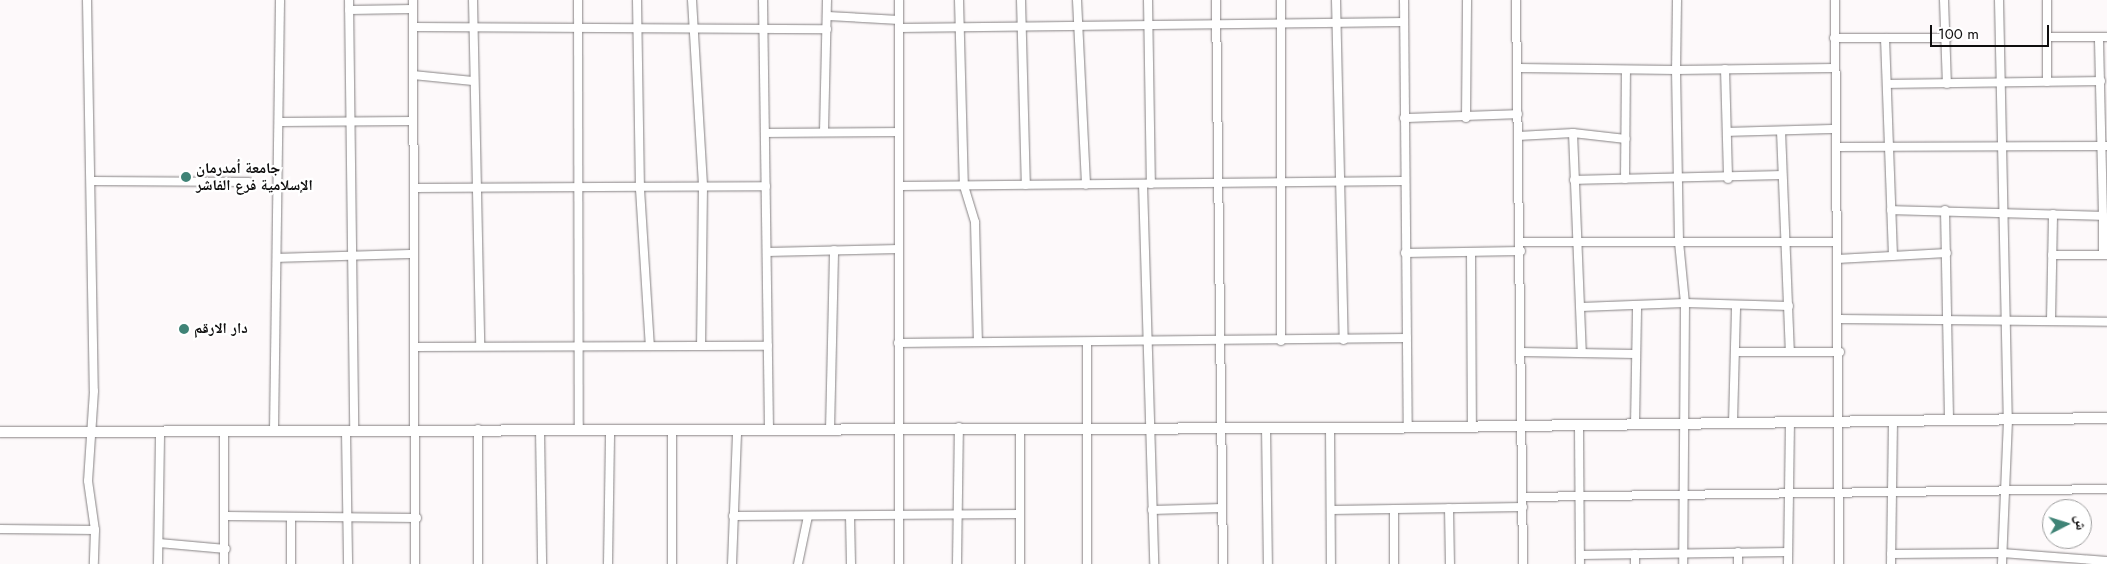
<!DOCTYPE html>
<meta charset="utf-8">
<style>
body{margin:0}
#map{position:relative;width:2107px;height:564px;overflow:hidden;background:#fdf9fa;font-family:Jost,"Noto Naskh Arabic",sans-serif}
div>[style]{position:absolute}
.roads{filter:drop-shadow(0 0 1px #868283) drop-shadow(0 0 1px #868283)}
.street>*{height:8px;margin:-4px;padding:0 4px;transform-origin:4px;border-radius:4px;background:#fff}
.secondary>*{height:10px;margin:-5px;padding:0 5px;transform-origin:5px;border-radius:5px;background:#fff}
.dots>*{width:14px;height:14px;translate:-50% -50%;box-sizing:border-box;border:2px solid #fff;border-radius:50%}
span{translate:-50% -50%;white-space:nowrap;text-align:center;line-height:1.15;-webkit-text-stroke:4.5px #fff;paint-order:stroke}
.poi-label{font-size:15px;color:#0f0e0e;font-weight:700}
.left{translate:0 -50%;text-align:left}
.north{position:absolute;left:2042px;top:499px;width:50px;height:50px;box-sizing:border-box;background:#fff;border:1px solid #9f9f9f;border-radius:50%;rotate:85deg;font-size:14px;font-weight:700;line-height:20px;text-align:center;color:#0f0e0e}
.north::after{content:'';display:block;margin:auto;width:18px;height:22px;background:#3f8376;clip-path:polygon(50% 0,100% 100%,50% 72%,0 100%)}
.scale{position:absolute;left:1930px;top:25px;width:119px;height:22px;box-sizing:border-box;border:2px solid #0f0e0e;border-top:0;padding-left:6px;font-size:15px;line-height:18px;white-space:nowrap;color:#0f0e0e;-webkit-text-stroke:4px #fff;paint-order:stroke}
</style>
<div id="map">
<div class="roads">
<div class="street">
<div style="left:87px;top:0;width:391px;rotate:89deg"></div>
<div style="left:94px;top:391px;width:90px;rotate:93.8deg"></div>
<div style="left:88px;top:481px;width:49px;rotate:81.9deg"></div>
<div style="left:95px;top:530px;width:34px;rotate:92deg"></div>
<div style="left:349px;top:0;width:432px;rotate:89.3deg"></div>
<div style="left:413px;top:0;width:564px;rotate:89.8deg"></div>
<div style="left:473px;top:0;width:345px;rotate:88.8deg"></div>
<div style="left:578px;top:0;width:430px;rotate:89.9deg"></div>
<div style="left:637px;top:0;width:189px;rotate:89.1deg"></div>
<div style="left:640px;top:189px;width:157px;rotate:86.4deg"></div>
<div style="left:692px;top:0;width:186px;rotate:86.6deg"></div>
<div style="left:703px;top:186px;width:160px;rotate:90.7deg"></div>
<div style="left:763px;top:0;width:430px;rotate:89.2deg"></div>
<div style="left:959px;top:0;width:186px;rotate:88.5deg"></div>
<div style="left:964px;top:186px;width:38px;rotate:73deg"></div>
<div style="left:975px;top:222px;width:120px;rotate:88.6deg"></div>
<div style="left:1021px;top:0;width:185px;rotate:88.5deg"></div>
<div style="left:1077px;top:0;width:185px;rotate:87.2deg"></div>
<div style="left:1148px;top:0;width:184px;rotate:89.1deg"></div>
<div style="left:1216px;top:0;width:564px;rotate:89.29deg"></div>
<div style="left:1281px;top:0;width:341px;rotate:90deg"></div>
<div style="left:1336px;top:0;width:340px;rotate:88.7deg"></div>
<div style="left:1404px;top:0;width:428px;rotate:89.5deg"></div>
<div style="left:1516px;top:0;width:564px;rotate:89.29deg"></div>
<div style="left:1677px;top:0;width:70px;rotate:90.8deg"></div>
<div style="left:1676px;top:70px;width:158px;rotate:-0.7deg"></div>
<div style="left:1835px;top:0;width:564px;rotate:89.59deg"></div>
<div style="left:1944px;top:0;width:84px;rotate:88deg"></div>
<div style="left:1999px;top:0;width:420px;rotate:88.8deg"></div>
<div style="left:2008px;top:420px;width:144px;rotate:92.4deg"></div>
<div style="left:349px;top:10px;width:64px;rotate:-0.9deg"></div>
<div style="left:828px;top:16px;width:71px;rotate:3.2deg"></div>
<div style="left:413px;top:27px;width:414px;rotate:0.3deg"></div>
<div style="left:899px;top:28px;width:505px;rotate:-0.68deg"></div>
<div style="left:2047px;top:37px;width:60px"></div>
<div style="left:1834px;top:38px;width:113px"></div>
<div style="left:1885px;top:38px;width:218px;rotate:87.9deg"></div>
<div style="left:1519px;top:68px;width:157px;rotate:0.7deg"></div>
<div style="left:1676px;top:70px;width:172px;rotate:89deg"></div>
<div style="left:1679px;top:242px;width:61px;rotate:84.4deg"></div>
<div style="left:1685px;top:303px;width:261px;rotate:90.4deg"></div>
<div style="left:1725px;top:69px;width:110px;rotate:88.4deg"></div>
<div style="left:413px;top:75px;width:60px;rotate:5.7deg"></div>
<div style="left:2047px;top:82px;width:82px;rotate:-90deg"></div>
<div style="left:1887px;top:84px;width:214px;rotate:-0.8deg"></div>
<div style="left:1404px;top:118px;width:114px;rotate:-2deg"></div>
<div style="left:1466px;top:118px;width:118px;rotate:-89.5deg"></div>
<div style="left:281px;top:122px;width:132px;rotate:-0.4deg"></div>
<div style="left:1781px;top:131px;width:221px;rotate:87.7deg"></div>
<div style="left:824px;top:132px;width:132px;rotate:-88.7deg"></div>
<div style="left:1728px;top:132px;width:108px;rotate:-1.6deg"></div>
<div style="left:765px;top:133px;width:134px;rotate:-0.4deg"></div>
<div style="left:1573px;top:133px;width:220px;rotate:87.7deg"></div>
<div style="left:1518px;top:136px;width:55px;rotate:-3.1deg"></div>
<div style="left:1573px;top:133px;width:53px;rotate:6.5deg"></div>
<div style="left:1836px;top:147px;width:271px;rotate:-0.2deg"></div>
<div style="left:1625px;top:179px;width:108px;rotate:-89.5deg"></div>
<div style="left:1574px;top:180px;width:205px;rotate:-1.4deg"></div>
<div style="left:92px;top:181px;width:157px;rotate:0.4deg"></div>
<div style="left:1143px;top:184px;width:380px;rotate:88.3deg"></div>
<div style="left:900px;top:186px;width:503px;rotate:-0.57deg"></div>
<div style="left:414px;top:188px;width:352px;rotate:-0.3deg"></div>
<div style="left:1891px;top:210px;width:212px;rotate:1.6deg"></div>
<div style="left:2103px;top:216px;width:179px;rotate:-91.3deg"></div>
<div style="left:1945px;top:210px;width:210px;rotate:88.9deg"></div>
<div style="left:1521px;top:242px;width:315px"></div>
<div style="left:767px;top:252px;width:132px;rotate:-1.3deg"></div>
<div style="left:1471px;top:252px;width:174px;rotate:89.7deg"></div>
<div style="left:1405px;top:253px;width:116px;rotate:-1deg"></div>
<div style="left:2052px;top:255px;width:55px"></div>
<div style="left:2103px;top:255px;width:39px;rotate:-90deg"></div>
<div style="left:278px;top:258px;width:136px;rotate:-1.7deg"></div>
<div style="left:1837px;top:259px;width:110px;rotate:-3.1deg"></div>
<div style="left:1581px;top:307px;width:104px;rotate:-2.2deg"></div>
<div style="left:1685px;top:303px;width:104px;rotate:1.7deg"></div>
<div style="left:1839px;top:319px;width:268px;rotate:0.6deg"></div>
<div style="left:2051px;top:320px;width:106px;rotate:-88.9deg"></div>
<div style="left:898px;top:343px;width:509px;rotate:-0.56deg"></div>
<div style="left:1087px;top:343px;width:221px;rotate:90deg"></div>
<div style="left:414px;top:347px;width:354px;rotate:-0.2deg"></div>
<div style="left:1521px;top:352px;width:114px;rotate:1deg"></div>
<div style="left:1735px;top:352px;width:105px"></div>
<div style="left:1733px;top:423px;width:118px;rotate:-88.5deg"></div>
<div style="left:1635px;top:425px;width:120px;rotate:-89deg"></div>
<div style="left:1266px;top:427px;width:137px;rotate:89.2deg"></div>
<div style="left:1579px;top:427px;width:137px;rotate:89.6deg"></div>
<div style="left:1020px;top:428px;width:136px;rotate:90deg"></div>
<div style="left:1330px;top:428px;width:136px;rotate:89.6deg"></div>
<div style="left:478px;top:429px;width:135px;rotate:90deg"></div>
<div style="left:540px;top:430px;width:134px;rotate:89.1deg"></div>
<div style="left:672px;top:430px;width:134px;rotate:90deg"></div>
<div style="left:830px;top:430px;width:180px;rotate:-88.7deg"></div>
<div style="left:274px;top:431px;width:431px;rotate:-89.2deg"></div>
<div style="left:346px;top:432px;width:132px;rotate:89.1deg"></div>
<div style="left:1522px;top:497px;width:585px;rotate:-0.78deg"></div>
<div style="left:1449px;top:508px;width:56px;rotate:89deg"></div>
<div style="left:1394px;top:509px;width:55px;rotate:90deg"></div>
<div style="left:1152px;top:510px;width:70px;rotate:-1.6deg"></div>
<div style="left:1331px;top:510px;width:192px;rotate:-0.9deg"></div>
<div style="left:226px;top:516px;width:191px;rotate:0.6deg"></div>
<div style="left:733px;top:516px;width:287px;rotate:-0.4deg"></div>
<div style="left:850px;top:516px;width:48px;rotate:88.8deg"></div>
<div style="left:0;top:529px;width:95px;rotate:0.6deg"></div>
<div style="left:159px;top:543px;width:67px;rotate:5.1deg"></div>
<div style="left:1891px;top:554px;width:111px;rotate:-0.5deg"></div>
<div style="left:2002px;top:553px;width:105px;rotate:4.4deg"></div>
<div style="left:1580px;top:555px;width:208px;rotate:-0.8deg"></div>
<div style="left:158px;top:564px;width:132px;rotate:-89.1deg"></div>
<div style="left:224px;top:564px;width:132px;rotate:-90deg"></div>
<div style="left:291px;top:564px;width:47px;rotate:-90deg"></div>
<div style="left:608px;top:564px;width:133px;rotate:-89.1deg"></div>
<div style="left:732px;top:564px;width:133px;rotate:-87.8deg"></div>
<div style="left:798px;top:564px;width:49px;rotate:-78.2deg"></div>
<div style="left:899px;top:564px;width:564px;rotate:-90deg"></div>
<div style="left:957px;top:564px;width:137px;rotate:-89.2deg"></div>
<div style="left:1635px;top:564px;width:10px;rotate:-90deg"></div>
<div style="left:1738px;top:564px;width:12px;rotate:-90deg"></div>
<div style="left:1788px;top:564px;width:141px;rotate:-89.2deg"></div>
<div style="left:1891px;top:564px;width:143px;rotate:-89.2deg"></div>
</div>
<div class="secondary">
<div style="left:0;top:432px;width:1367px;rotate:-0.17deg"></div>
<div style="left:1367px;top:428px;width:740px;rotate:-0.77deg"></div>
</div>
</div>
<div class="dots">
<div style="left:186px;top:177px;background:#3f8376"></div>
<div style="left:184px;top:329px;background:#3f8376"></div>
</div>
<div class="poi-label">
<span class="left" style="left:196px;top:177px">جامعة أمدرمان<br>الإسلامية فرع الفاشر</span>
<span class="left" style="left:194px;top:329px">دار الارقم</span>
</div>
<div class="north">ش</div>
<div class="scale">100 m</div>
</div>
